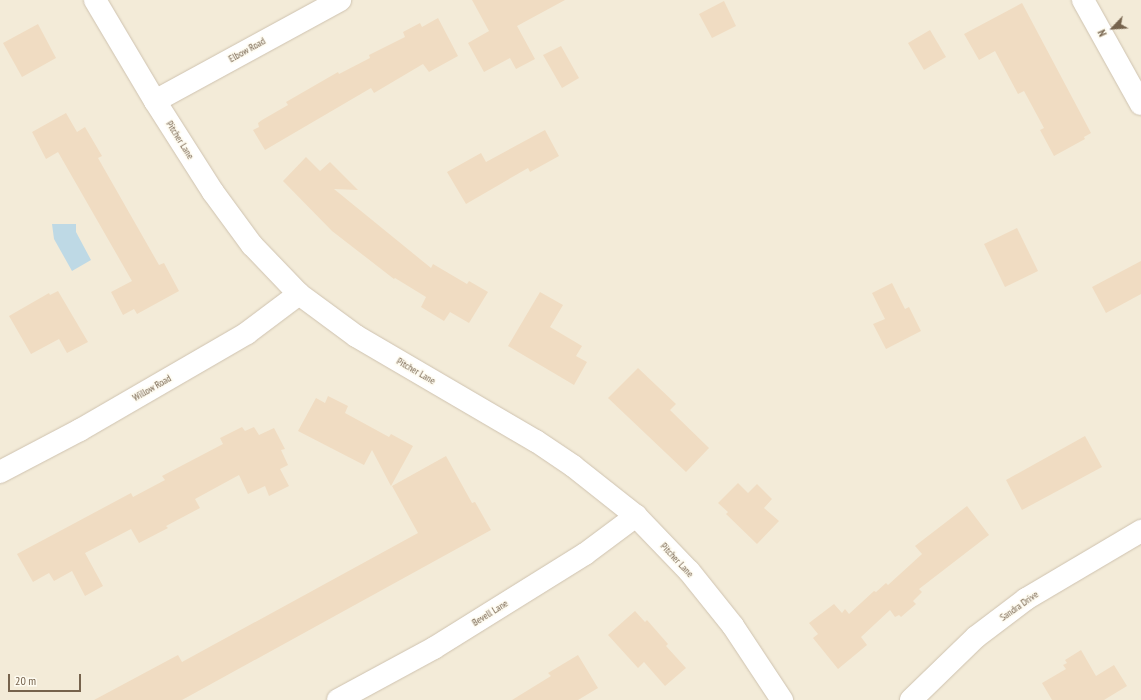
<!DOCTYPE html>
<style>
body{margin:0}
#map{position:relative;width:1141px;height:700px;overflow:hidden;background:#fcf8e9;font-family:"PT Sans Narrow",sans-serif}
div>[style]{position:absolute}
.residential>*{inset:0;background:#f3ebd8}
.water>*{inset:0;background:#bed9e5}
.building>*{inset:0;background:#f0dcc2}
.roads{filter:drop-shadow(0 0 1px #cec2af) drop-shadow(0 0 1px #cec2af)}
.minor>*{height:22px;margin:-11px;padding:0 11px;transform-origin:11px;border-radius:11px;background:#fff}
.tertiary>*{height:22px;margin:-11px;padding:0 11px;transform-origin:11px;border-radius:11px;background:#fff}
span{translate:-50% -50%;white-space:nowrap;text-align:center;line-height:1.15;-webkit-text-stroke:3px #fefbf0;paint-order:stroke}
.street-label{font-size:10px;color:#76634d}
.north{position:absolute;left:1093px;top:8px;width:40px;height:40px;-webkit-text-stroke:3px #fefbf0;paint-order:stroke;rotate:245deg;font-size:11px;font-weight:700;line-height:16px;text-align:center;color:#76634d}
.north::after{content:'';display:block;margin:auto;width:14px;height:18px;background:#76634d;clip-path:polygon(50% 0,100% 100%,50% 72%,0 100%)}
.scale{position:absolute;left:8px;top:674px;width:73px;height:18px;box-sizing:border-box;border:2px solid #76634d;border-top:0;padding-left:5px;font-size:12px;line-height:14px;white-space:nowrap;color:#76634d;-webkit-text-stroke:3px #fefbf0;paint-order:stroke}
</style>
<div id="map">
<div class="residential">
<div style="clip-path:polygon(0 0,1141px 0,1141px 700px,0 700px)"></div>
</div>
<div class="water">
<div style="clip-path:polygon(52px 224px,76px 224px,76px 232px,91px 260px,72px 271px,54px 239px)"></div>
</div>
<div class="building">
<div style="clip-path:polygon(472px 0,565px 0,517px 26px,535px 59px,516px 69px,510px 58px,484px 72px,468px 43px,489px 31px)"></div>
<div style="clip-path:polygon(724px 1px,736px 26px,712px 38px,699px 14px)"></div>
<div style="clip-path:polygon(1022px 3px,1091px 133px,1084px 137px,1085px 139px,1054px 156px,1040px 130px,1044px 128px,1024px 91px,1018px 94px,995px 51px,979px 60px,964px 34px)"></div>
<div style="clip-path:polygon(438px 18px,458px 56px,429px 72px,423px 64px,374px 93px,371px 88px,265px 150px,253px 130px,259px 127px,258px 123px,262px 120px,288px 105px,286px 102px,338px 72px,339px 74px,370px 58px,369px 55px,405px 37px,403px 32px,420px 23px,422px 27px)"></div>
<div style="clip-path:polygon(38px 24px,56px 58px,22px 77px,3px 43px)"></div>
<div style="clip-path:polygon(930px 30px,946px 57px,924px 70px,908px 43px)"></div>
<div style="clip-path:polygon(561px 46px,579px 78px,562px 88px,543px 55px)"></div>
<div style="clip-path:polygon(66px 113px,77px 132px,85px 127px,102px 156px,98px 158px,159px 265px,164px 263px,179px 291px,137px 314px,134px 309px,123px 315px,111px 292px,132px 281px,58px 152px,46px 159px,32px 132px)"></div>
<div style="clip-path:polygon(545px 130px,559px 156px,530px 172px,528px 168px,466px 204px,447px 172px,481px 153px,486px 162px)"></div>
<div style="clip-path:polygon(306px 157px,320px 171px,330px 162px,358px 190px,334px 189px,431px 268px,433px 264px,467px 284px,469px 281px,488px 292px,469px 323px,450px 312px,444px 321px,421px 307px,426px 297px,395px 278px,394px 279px,332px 231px,283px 181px)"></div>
<div style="clip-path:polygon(1017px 228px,1038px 271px,1005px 287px,984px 244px)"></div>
<div style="clip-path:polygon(1141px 261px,1141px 294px,1106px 313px,1092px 287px)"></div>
<div style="clip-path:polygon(892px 283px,905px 309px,909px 307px,921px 331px,886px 349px,873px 324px,885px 319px,872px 293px)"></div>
<div style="clip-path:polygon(58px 291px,88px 342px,67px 353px,59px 339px,31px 354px,9px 316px,49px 293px,50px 295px)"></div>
<div style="clip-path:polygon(540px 292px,563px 305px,550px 327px,582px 346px,576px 356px,587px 362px,574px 385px,508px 346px)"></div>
<div style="clip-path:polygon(638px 368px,676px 404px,670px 410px,709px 448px,686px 472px,608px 398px)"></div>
<div style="clip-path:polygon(328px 396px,348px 406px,345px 413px,389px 437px,391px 434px,413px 446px,391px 486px,372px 450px,364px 465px,298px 431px,316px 398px,325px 403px)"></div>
<div style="clip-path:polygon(242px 427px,245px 431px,254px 427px,259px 435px,274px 428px,285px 449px,281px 450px,288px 465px,280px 469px,289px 486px,269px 496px,265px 486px,248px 494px,239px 475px,195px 499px,200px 508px,166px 526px,168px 528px,139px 543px,131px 529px,85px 553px,103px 586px,85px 596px,72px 571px,54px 581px,49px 573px,33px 582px,17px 554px,131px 493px,133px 497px,165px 480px,162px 476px,223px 444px,220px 438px)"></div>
<div style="clip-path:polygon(1085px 436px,1102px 467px,1022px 510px,1006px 480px)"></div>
<div style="clip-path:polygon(446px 456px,472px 503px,475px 502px,491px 530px,182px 700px,94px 700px,178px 655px,182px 662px,418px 533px,392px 486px)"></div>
<div style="clip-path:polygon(738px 483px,748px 493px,757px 484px,772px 499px,764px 508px,779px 521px,757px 544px,726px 514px,728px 512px,718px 503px)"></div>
<div style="clip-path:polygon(967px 506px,989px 535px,919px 589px,922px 592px,913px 601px,916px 604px,901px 617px,899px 615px,895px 617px,890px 610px,861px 637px,867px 645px,838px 669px,813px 638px,818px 634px,809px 623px,834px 604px,842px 613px,845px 609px,849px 614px,874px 591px,876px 592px,886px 583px,888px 585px,922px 554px,915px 546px)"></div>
<div style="clip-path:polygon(635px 611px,645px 622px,647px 620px,668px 644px,666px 646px,686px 668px,665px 686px,644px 662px,638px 668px,608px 635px)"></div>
<div style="clip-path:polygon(1081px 650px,1096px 676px,1114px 665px,1127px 686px,1104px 700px,1052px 700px,1042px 683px,1066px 669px,1063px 665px,1067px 663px,1065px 660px)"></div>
<div style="clip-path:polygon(578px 655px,598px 688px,578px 700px,512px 700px,551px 676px,548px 673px)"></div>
</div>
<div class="roads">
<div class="minor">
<div style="left:95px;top:0;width:117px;rotate:59.3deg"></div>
<div style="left:155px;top:101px;width:108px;rotate:57.5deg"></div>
<div style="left:213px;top:192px;width:66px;rotate:53.7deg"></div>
<div style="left:252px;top:245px;width:68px;rotate:46.2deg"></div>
<div style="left:299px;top:294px;width:71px;rotate:36.4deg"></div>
<div style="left:356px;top:336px;width:208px;rotate:30.3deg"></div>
<div style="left:536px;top:441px;width:45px;rotate:34deg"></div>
<div style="left:573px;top:466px;width:80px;rotate:38.4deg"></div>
<div style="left:636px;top:516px;width:76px;rotate:46.1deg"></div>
<div style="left:689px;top:571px;width:70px;rotate:51.3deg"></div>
<div style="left:733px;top:626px;width:89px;rotate:56.5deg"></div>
<div style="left:155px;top:101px;width:211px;rotate:-28.6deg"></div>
<div style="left:0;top:472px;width:90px;rotate:-27.7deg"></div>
<div style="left:80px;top:430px;width:193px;rotate:-30.1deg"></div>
<div style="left:247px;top:333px;width:65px;rotate:-36.9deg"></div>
<div style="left:338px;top:700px;width:109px;rotate:-28.4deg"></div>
<div style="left:434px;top:648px;width:178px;rotate:-31.9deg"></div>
<div style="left:585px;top:554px;width:64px;rotate:-36.7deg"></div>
<div style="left:911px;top:700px;width:91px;rotate:-44.1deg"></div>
<div style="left:976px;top:637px;width:63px;rotate:-37.2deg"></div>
<div style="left:1026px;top:599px;width:134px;rotate:-30.6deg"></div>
</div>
<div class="tertiary">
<div style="left:1083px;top:0;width:119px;rotate:60.9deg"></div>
</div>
</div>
<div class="street-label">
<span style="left:247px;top:50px;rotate:-29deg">Elbow Road</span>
<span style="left:180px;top:140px;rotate:58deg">Pitcher Lane</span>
<span style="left:416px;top:371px;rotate:30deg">Pitcher Lane</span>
<span style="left:152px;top:388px;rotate:-30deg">Willow Road</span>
<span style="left:677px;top:560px;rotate:47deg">Pitcher Lane</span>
<span style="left:1019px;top:606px;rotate:-35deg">Sandra Drive</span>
<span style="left:490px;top:613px;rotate:-32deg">Bevell Lane</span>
</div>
<div class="north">N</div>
<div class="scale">20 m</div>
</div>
